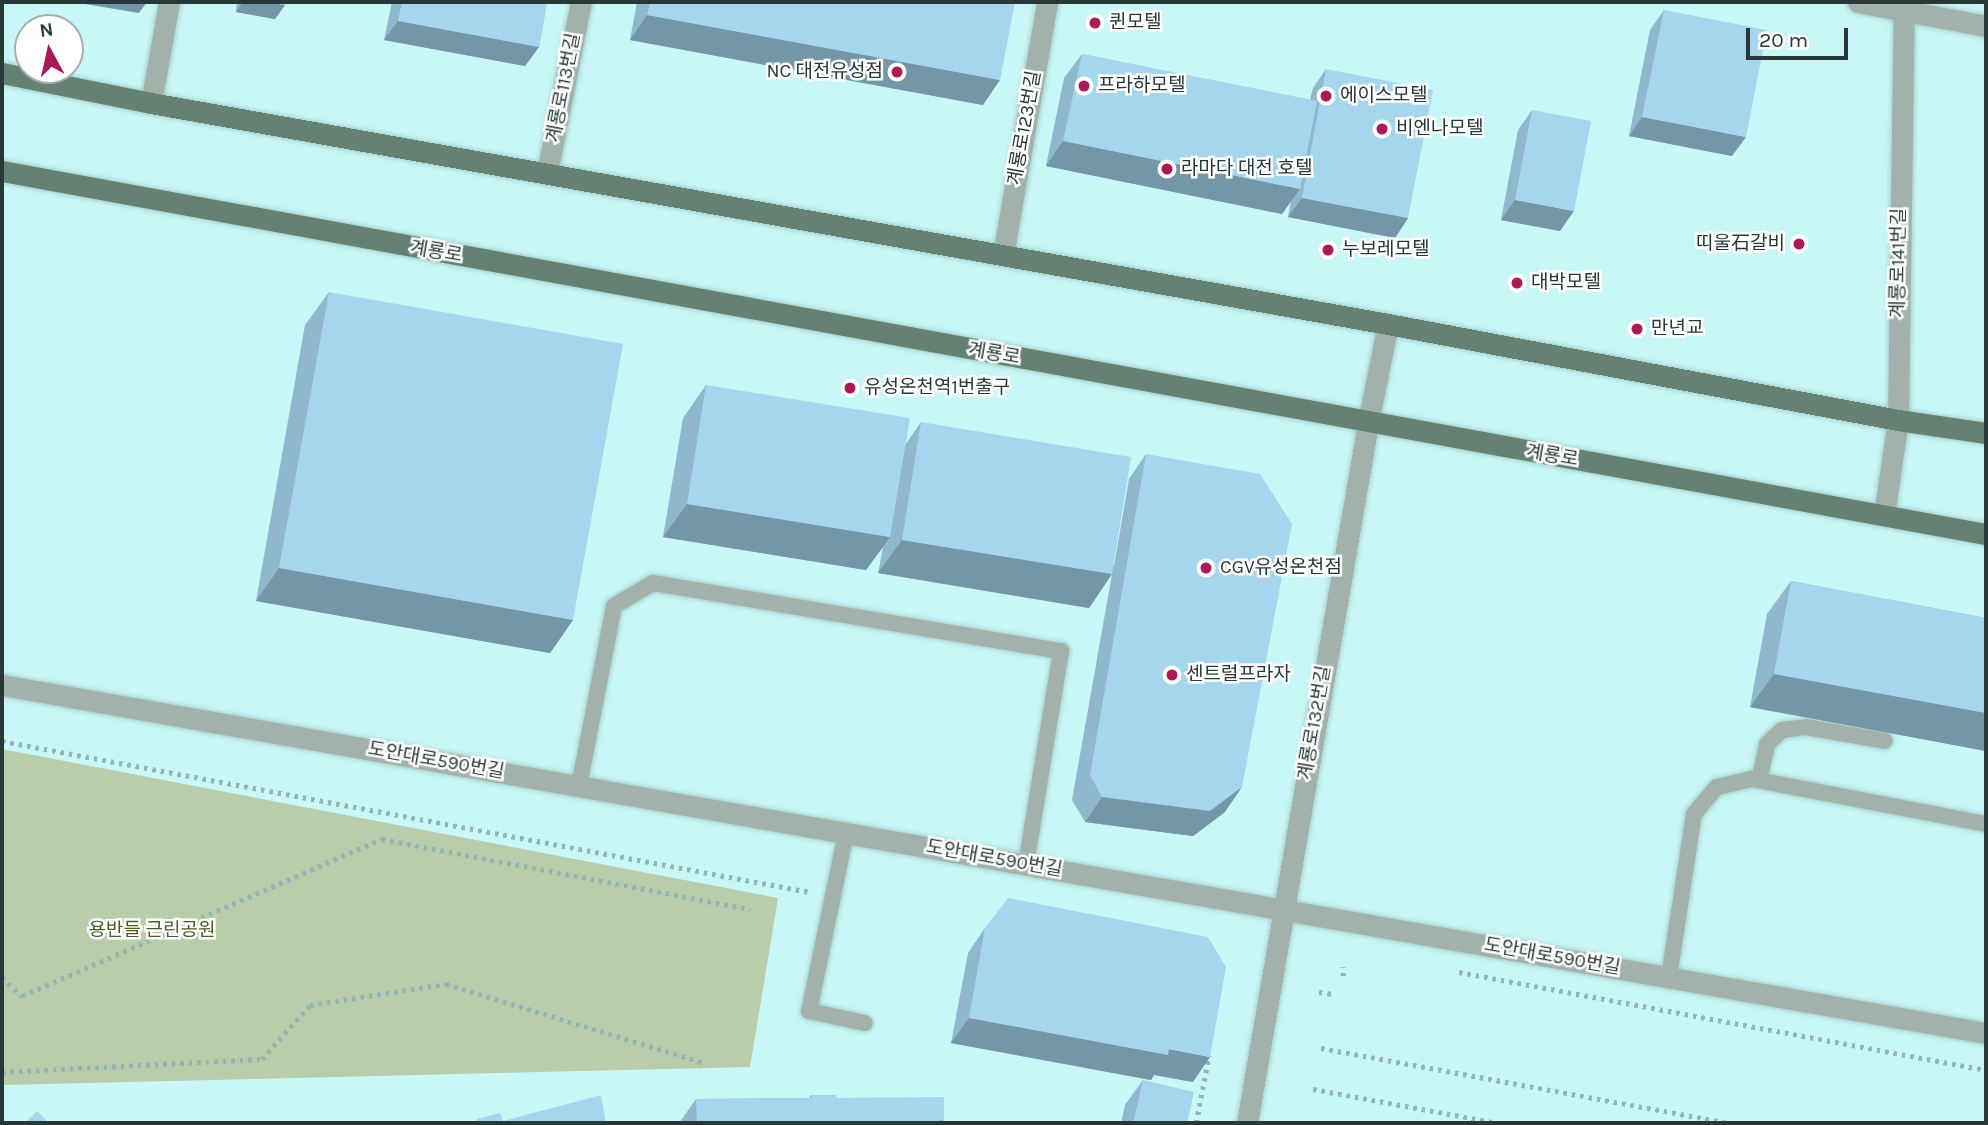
<!DOCTYPE html>
<meta charset="utf-8">
<style>
body{margin:0}
#map{position:relative;width:1988px;height:1125px;overflow:hidden;background:#c9f6f6;font-family:Karla,"Noto Sans KR",sans-serif}
div>[style]{position:absolute}
.green>*{inset:0;background:#bacdaa}
.path>*{height:4.5px;margin-top:-2.25px;transform-origin:0;background:repeating-linear-gradient(90deg,#92b5b5 0 3.5px,transparent 0 8.5px)}
.roads{filter:drop-shadow(0 0 2px #a8d0d0) drop-shadow(0 0 2px #a8d0d0)}
.lane>*{height:16px;margin:-8px;padding:0 8px;transform-origin:8px;border-radius:8px;background:#a2b2aa}
.street>*{height:21px;margin:-10.5px;padding:0 10.5px;transform-origin:10.5px;border-radius:10.5px;background:#a2b2aa}
.primary>*{height:21px;margin:-10.5px;padding:0 10.5px;transform-origin:10.5px;border-radius:10.5px;background:#658173}
.wall>*{inset:0;background:#8fb8cd}
.shaded-wall>*{inset:0;background:#7496a7}
.building>*{inset:0;background:#a6d6ee}
.dots>*{width:19px;height:19px;translate:-50% -50%;box-sizing:border-box;border:4px solid #fff;border-radius:50%}
span{translate:-50% -50%;white-space:nowrap;text-align:center;line-height:1.15;-webkit-text-stroke:5px #fff;paint-order:stroke}
.poi-label{font-size:19px;color:#263838}
.left{translate:0 -50%;text-align:left}
.right{translate:-100% -50%;text-align:right}
.street-label{font-size:19px;color:#263838}
.park-label{font-size:19px;color:#456127}
.frame{position:absolute;inset:0;border:4px solid #263838;pointer-events:none}
.north{position:absolute;left:14px;top:14px;width:70px;height:70px;box-sizing:border-box;background:#fff;border:2px solid #a8afaf;border-radius:50%;rotate:352deg;font-size:19px;font-weight:700;line-height:28px;text-align:center;color:#263838}
.north::after{content:'';display:block;margin:auto;width:24px;height:32px;background:#aa1b55;clip-path:polygon(50% 0,100% 100%,50% 72%,0 100%)}
.scale{position:absolute;left:1746px;top:28px;width:102px;height:32px;box-sizing:border-box;border:4px solid #263838;border-top:0;padding-left:9px;font-size:21px;line-height:24px;white-space:nowrap;color:#263838;-webkit-text-stroke:5px #fff;paint-order:stroke}
</style>
<div id="map">
<div class="green">
<div style="clip-path:polygon(2px 749px,778px 898px,750px 1067px,2px 1085px)"></div>
</div>
<div class="path">
<div style="left:2px;top:741px;width:822px;rotate:10.59deg"></div>
<div style="left:1459px;top:972px;width:536px;rotate:10.53deg"></div>
<div style="left:1343px;top:976px;width:9px;rotate:-90deg"></div>
<div style="left:2px;top:977px;width:28px;rotate:44deg"></div>
<div style="left:22px;top:996px;width:393px;rotate:-23.6deg"></div>
<div style="left:382px;top:839px;width:375px;rotate:10.8deg"></div>
<div style="left:1319px;top:992px;width:14px;rotate:8deg"></div>
<div style="left:1321px;top:1048px;width:416px;rotate:10.4deg"></div>
<div style="left:2px;top:1072px;width:260px;rotate:-2.9deg"></div>
<div style="left:262px;top:1059px;width:72px;rotate:-48.4deg"></div>
<div style="left:310px;top:1005px;width:138px;rotate:-8.8deg"></div>
<div style="left:446px;top:984px;width:271px;rotate:17deg"></div>
<div style="left:1313px;top:1089px;width:189px;rotate:10.4deg"></div>
<div style="left:1196px;top:1123px;width:69px;rotate:-79.2deg"></div>
</div>
<div class="roads">
<div class="lane">
<div style="left:1759px;top:780px;width:37px;rotate:-77deg"></div>
<div style="left:1767px;top:744px;width:21px;rotate:-43deg"></div>
<div style="left:1782px;top:730px;width:24px;rotate:-7deg"></div>
<div style="left:1806px;top:727px;width:80px;rotate:10deg"></div>
<div style="left:579px;top:786px;width:183px;rotate:-79deg"></div>
<div style="left:614px;top:606px;width:45px;rotate:-30.5deg"></div>
<div style="left:653px;top:583px;width:414px;rotate:9.5deg"></div>
<div style="left:1061px;top:651px;width:216px;rotate:99.3deg"></div>
<div style="left:846px;top:833px;width:182px;rotate:101.7deg"></div>
<div style="left:809px;top:1011px;width:57px;rotate:12.1deg"></div>
<div style="left:1669px;top:977px;width:165px;rotate:-81.3deg"></div>
<div style="left:1694px;top:814px;width:35px;rotate:-50deg"></div>
<div style="left:1717px;top:787px;width:36px;rotate:-13deg"></div>
<div style="left:1752px;top:779px;width:238px;rotate:10.9deg"></div>
</div>
<div class="street">
<div style="left:1858px;top:2px;width:130px;rotate:10.6deg"></div>
<div style="left:151px;top:103px;width:103px;rotate:-79.9deg"></div>
<div style="left:547px;top:173px;width:174px;rotate:-78.8deg"></div>
<div style="left:1003px;top:255px;width:257px;rotate:-80.1deg"></div>
<div style="left:1884px;top:515px;width:96px;rotate:-81.6deg"></div>
<div style="left:1898px;top:420px;width:418px;rotate:-89.2deg"></div>
<div style="left:2px;top:685px;width:2014px;rotate:9.95deg"></div>
<div style="left:1247px;top:1123px;width:710px;rotate:-80.19deg"></div>
<div style="left:1368px;top:423px;width:101px;rotate:-78.6deg"></div>
</div>
<div class="primary">
<div style="left:2px;top:73px;width:152px;rotate:11.4deg"></div>
<div style="left:151px;top:103px;width:1257px;rotate:10.13deg"></div>
<div style="left:1388px;top:324px;width:519px;rotate:10.66deg"></div>
<div style="left:1898px;top:420px;width:89px;rotate:8.4deg"></div>
<div style="left:2px;top:171px;width:2017px;rotate:10.37deg"></div>
</div>
</div>
<div class="wall">
<div style="clip-path:polygon(237px 2px,285px 2px,285px 5px,275px 19px,236px 12px)"></div>
<div style="clip-path:polygon(392px 2px,547px 2px,539px 47px,525px 66px,384px 40px)"></div>
<div style="clip-path:polygon(637px 2px,1015px 2px,983px 105px,630px 40px)"></div>
<div style="clip-path:polygon(1664px 10px,1732px 156px,1629px 136px,1650px 30px)"></div>
<div style="clip-path:polygon(1082px 54px,1310px 100px,1313px 88px,1326px 69px,1408px 218px,1395px 238px,1288px 217px,1291px 201px,1282px 214px,1046px 166px,1064px 78px)"></div>
<div style="clip-path:polygon(1532px 110px,1560px 231px,1501px 220px,1518px 130px)"></div>
<div style="clip-path:polygon(329px 292px,573px 620px,550px 653px,256px 601px,305px 325px)"></div>
<div style="clip-path:polygon(706px 385px,905px 445px,921px 422px,1114px 566px,1129px 479px,1146px 454px,1225px 812px,1193px 836px,1085px 822px,1072px 800px,1112px 574px,1089px 608px,878px 573px,883px 547px,866px 570px,663px 537px,683px 418px)"></div>
<div style="clip-path:polygon(1791px 581px,1986px 618px,1986px 751px,1750px 707px,1767px 614px)"></div>
<div style="clip-path:polygon(985px 928px,1193px 1082px,1154px 1075px,1151px 1080px,951px 1043px,968px 953px)"></div>
<div style="clip-path:polygon(1143px 1080px,1187px 1123px,1121px 1123px,1125px 1105px)"></div>
<div style="clip-path:polygon(811px 1095px,837px 1098px,944px 1120px,942px 1123px,679px 1123px,696px 1099px,809px 1098px)"></div>
</div>
<div class="shaded-wall">
<div style="clip-path:polygon(73px 2px,147px 2px,139px 13px)"></div>
<div style="clip-path:polygon(243px 2px,263px 2px,285px 5px,275px 19px,236px 12px)"></div>
<div style="clip-path:polygon(647px 15px,1000px 80px,983px 105px,630px 40px)"></div>
<div style="clip-path:polygon(398px 21px,539px 47px,525px 66px,384px 40px)"></div>
<div style="clip-path:polygon(1642px 117px,1746px 137px,1732px 156px,1629px 136px)"></div>
<div style="clip-path:polygon(1063px 141px,1300px 189px,1282px 214px,1046px 166px)"></div>
<div style="clip-path:polygon(1302px 198px,1408px 218px,1395px 238px,1288px 217px)"></div>
<div style="clip-path:polygon(1515px 200px,1574px 211px,1560px 231px,1501px 220px)"></div>
<div style="clip-path:polygon(687px 504px,890px 537px,866px 570px,663px 537px)"></div>
<div style="clip-path:polygon(902px 540px,1112px 574px,1089px 608px,878px 573px)"></div>
<div style="clip-path:polygon(279px 568px,573px 620px,550px 653px,256px 601px)"></div>
<div style="clip-path:polygon(1774px 674px,1986px 713px,1986px 751px,1750px 707px)"></div>
<div style="clip-path:polygon(1242px 787px,1225px 812px,1193px 836px,1085px 822px,1102px 797px)"></div>
<div style="clip-path:polygon(969px 1018px,1169px 1049px,1210px 1057px,1193px 1082px,1154px 1075px,1151px 1080px,951px 1043px)"></div>
</div>
<div class="building">
<div style="clip-path:polygon(263px 2px,285px 2px,285px 5px)"></div>
<div style="clip-path:polygon(402px 2px,547px 2px,539px 47px,398px 21px)"></div>
<div style="clip-path:polygon(650px 2px,1015px 2px,1000px 80px,647px 15px)"></div>
<div style="clip-path:polygon(1664px 10px,1767px 30px,1746px 137px,1642px 117px)"></div>
<div style="clip-path:polygon(1082px 54px,1317px 101px,1300px 189px,1063px 141px)"></div>
<div style="clip-path:polygon(1326px 69px,1433px 90px,1408px 218px,1302px 198px)"></div>
<div style="clip-path:polygon(1532px 110px,1591px 121px,1574px 211px,1515px 200px)"></div>
<div style="clip-path:polygon(329px 292px,623px 344px,573px 620px,279px 568px)"></div>
<div style="clip-path:polygon(706px 385px,910px 418px,890px 537px,687px 504px)"></div>
<div style="clip-path:polygon(921px 422px,1131px 457px,1112px 574px,902px 540px)"></div>
<div style="clip-path:polygon(1146px 454px,1260px 474px,1292px 524px,1242px 787px,1210px 811px,1102px 797px,1090px 775px)"></div>
<div style="clip-path:polygon(1791px 581px,1986px 618px,1986px 713px,1774px 674px)"></div>
<div style="clip-path:polygon(1008px 898px,1208px 937px,1226px 967px,1210px 1057px,1169px 1049px,1168px 1055px,969px 1018px,985px 928px)"></div>
<div style="clip-path:polygon(1143px 1080px,1194px 1092px,1187px 1123px,1133px 1123px)"></div>
<div style="clip-path:polygon(601px 1095px,606px 1123px,478px 1123px,477px 1119px,500px 1113px,503px 1121px)"></div>
<div style="clip-path:polygon(811px 1095px,836px 1095px,837px 1098px,944px 1097px,944px 1120px,939px 1120px,939px 1123px,697px 1123px,696px 1099px,812px 1098px)"></div>
<div style="clip-path:polygon(37px 1111px,49px 1123px,25px 1123px)"></div>
</div>
<div class="dots">
<div style="left:1095px;top:23px;background:#aa1b55"></div>
<div style="left:897px;top:72px;background:#aa1b55"></div>
<div style="left:1084px;top:86px;background:#aa1b55"></div>
<div style="left:1326px;top:96px;background:#aa1b55"></div>
<div style="left:1382px;top:129px;background:#aa1b55"></div>
<div style="left:1167px;top:169px;background:#aa1b55"></div>
<div style="left:1799px;top:244px;background:#aa1b55"></div>
<div style="left:1328px;top:250px;background:#aa1b55"></div>
<div style="left:1517px;top:283px;background:#aa1b55"></div>
<div style="left:1637px;top:329px;background:#aa1b55"></div>
<div style="left:850px;top:388px;background:#aa1b55"></div>
<div style="left:1206px;top:568px;background:#aa1b55"></div>
<div style="left:1172px;top:675px;background:#aa1b55"></div>
</div>
<div class="poi-label">
<span class="left" style="left:1109px;top:23px">퀸모텔</span>
<span class="right" style="left:883px;top:72px">NC 대전유성점</span>
<span class="left" style="left:1098px;top:86px">프라하모텔</span>
<span class="left" style="left:1340px;top:96px">에이스모텔</span>
<span class="left" style="left:1396px;top:129px">비엔나모텔</span>
<span class="left" style="left:1181px;top:169px">라마다 대전 호텔</span>
<span class="right" style="left:1785px;top:244px">띠울石갈비</span>
<span class="left" style="left:1342px;top:250px">누보레모텔</span>
<span class="left" style="left:1531px;top:283px">대박모텔</span>
<span class="left" style="left:1651px;top:329px">만년교</span>
<span class="left" style="left:864px;top:388px">유성온천역1번출구</span>
<span class="left" style="left:1220px;top:568px">CGV유성온천점</span>
<span class="left" style="left:1186px;top:675px">센트럴프라자</span>
</div>
<div class="street-label">
<span style="left:564px;top:88px;rotate:-79deg">계룡로113번길</span>
<span style="left:1025px;top:128px;rotate:-80deg">계룡로123번길</span>
<span style="left:436px;top:252px;rotate:10deg">계룡로</span>
<span style="left:1899px;top:263px;rotate:-89deg">계룡로141번길</span>
<span style="left:994px;top:354px;rotate:10deg">계룡로</span>
<span style="left:1552px;top:456px;rotate:10deg">계룡로</span>
<span style="left:1315px;top:723px;rotate:-80deg">계룡로132번길</span>
<span style="left:436px;top:761px;rotate:10deg">도안대로590번길</span>
<span style="left:994px;top:859px;rotate:10deg">도안대로590번길</span>
<span style="left:1552px;top:957px;rotate:10deg">도안대로590번길</span>
</div>
<div class="park-label">
<span style="left:152px;top:931px">용반들 근린공원</span>
</div>
<div class="frame"></div>
<div class="north">N</div>
<div class="scale">20 m</div>
</div>
